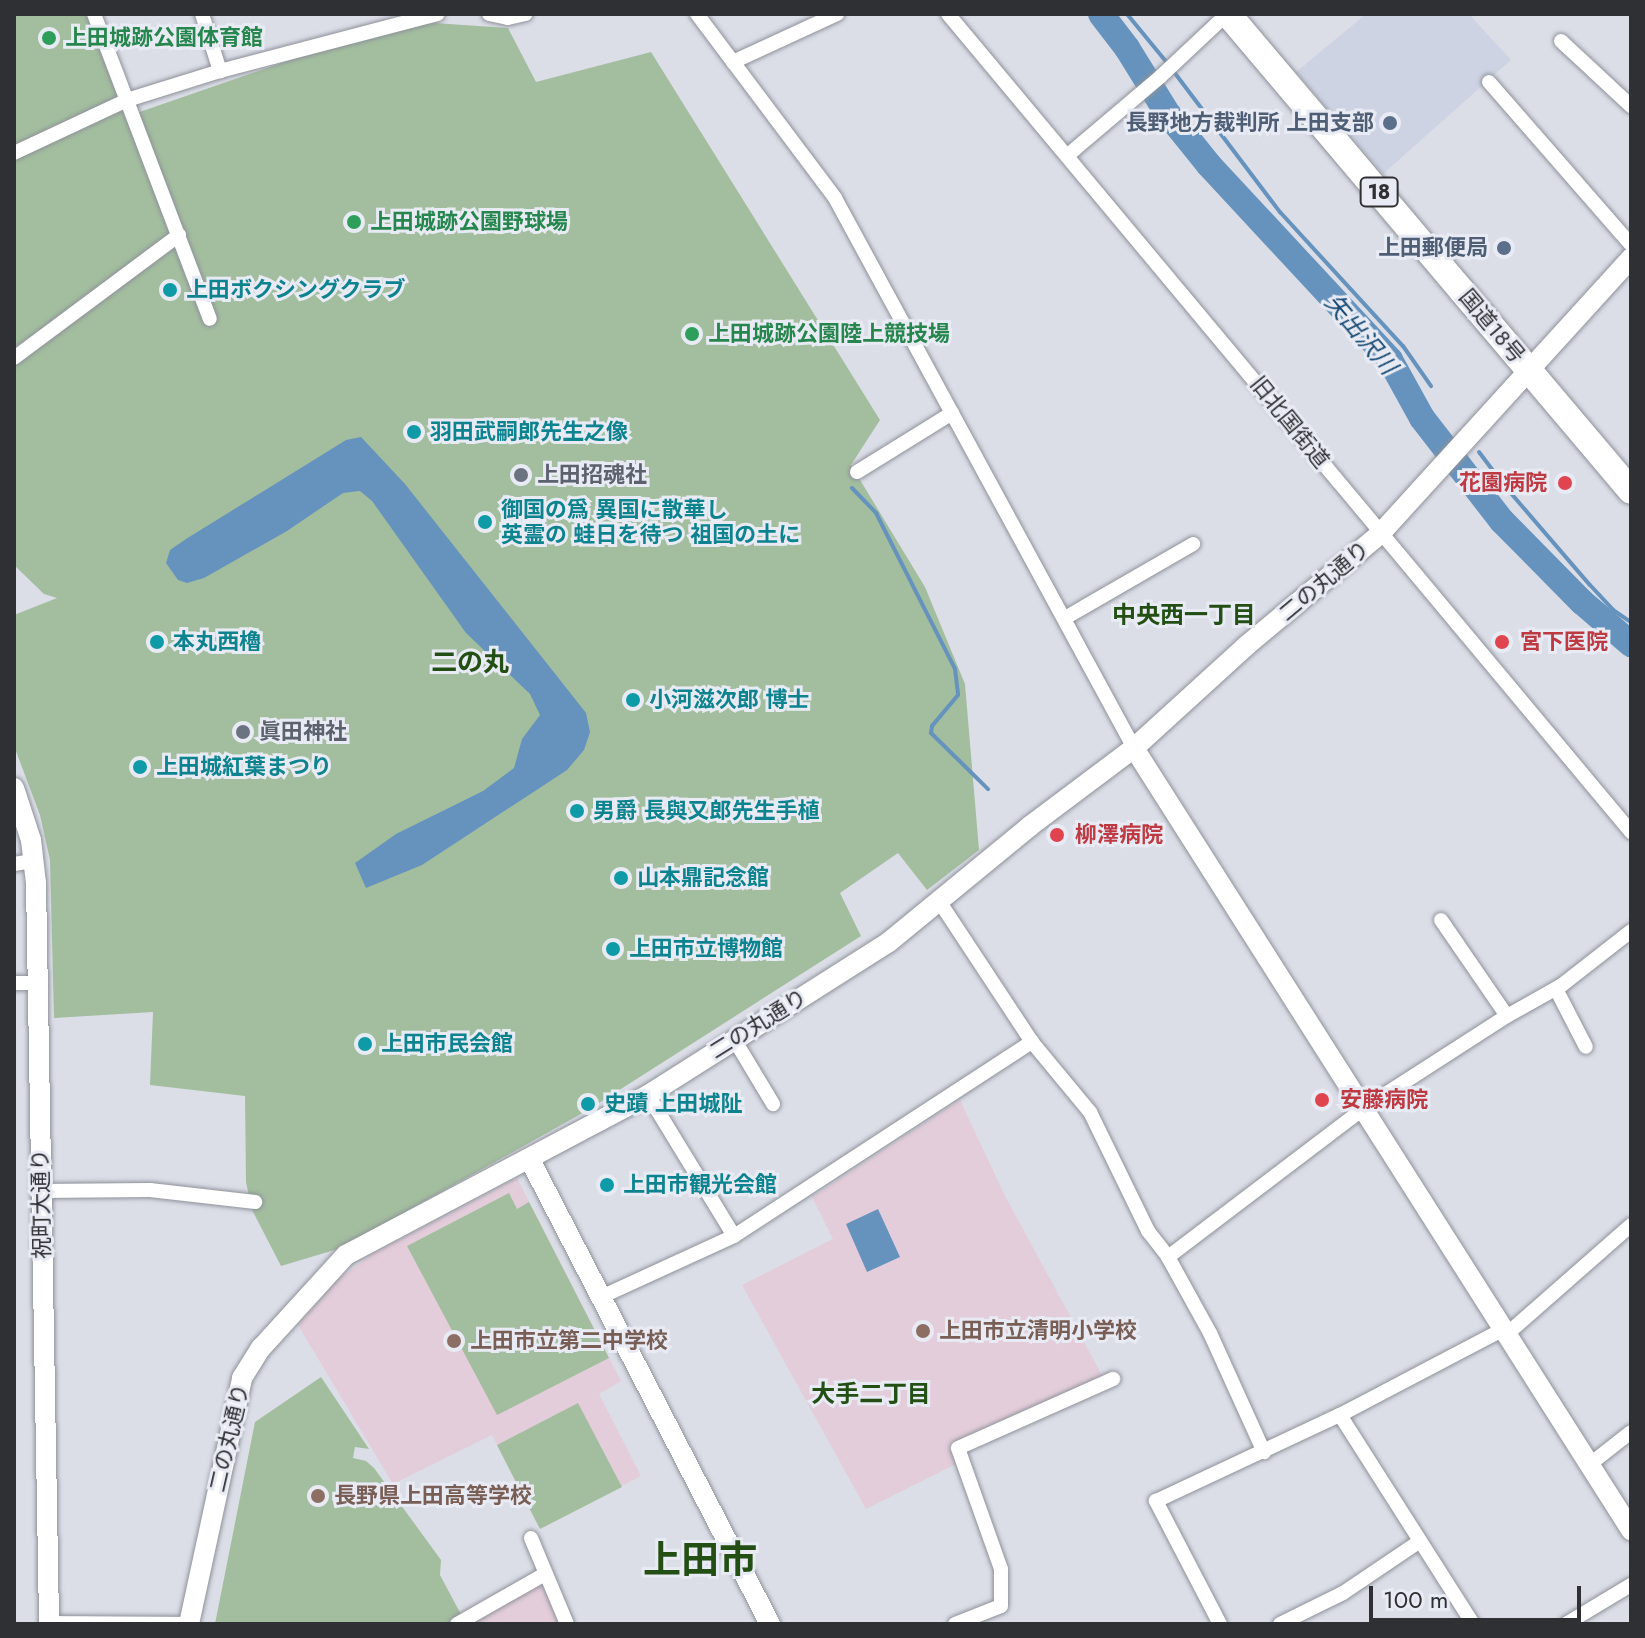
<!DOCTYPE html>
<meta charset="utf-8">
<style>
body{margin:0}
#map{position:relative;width:1645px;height:1638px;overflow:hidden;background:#dbdee7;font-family:Jost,"Noto Sans JP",sans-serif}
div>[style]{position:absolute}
.built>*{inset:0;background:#cdd3e2}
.education>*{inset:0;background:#e3cdda}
.green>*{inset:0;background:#a3be9f}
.water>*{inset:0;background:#6693bd}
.stream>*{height:4px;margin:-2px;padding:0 2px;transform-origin:2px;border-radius:2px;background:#6693bd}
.river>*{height:26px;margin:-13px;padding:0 13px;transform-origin:13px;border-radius:13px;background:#6693bd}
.roads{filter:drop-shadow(0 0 2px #8e9199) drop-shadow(0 0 2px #8e9199)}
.street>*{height:14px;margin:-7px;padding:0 7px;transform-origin:7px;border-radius:7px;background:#fff}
.secondary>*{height:20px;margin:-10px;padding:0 10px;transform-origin:10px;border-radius:10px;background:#fff}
.highway>*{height:26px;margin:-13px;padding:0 13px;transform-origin:13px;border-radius:13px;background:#fff}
.dots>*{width:22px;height:22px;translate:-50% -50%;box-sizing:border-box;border:4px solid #e8ebf4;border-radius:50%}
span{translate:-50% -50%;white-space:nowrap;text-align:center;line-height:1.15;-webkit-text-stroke:6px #e8ebf4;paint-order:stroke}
.shield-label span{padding:2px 6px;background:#e8ebf4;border:2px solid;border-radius:6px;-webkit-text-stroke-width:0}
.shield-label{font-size:20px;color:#2f3033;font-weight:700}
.leisure-label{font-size:22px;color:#27864d;font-weight:700}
.left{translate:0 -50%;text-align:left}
.service-label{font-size:22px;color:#4e5e75;font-weight:700}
.right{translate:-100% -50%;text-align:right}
.culture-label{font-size:22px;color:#0d838f;font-weight:700}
.street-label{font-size:22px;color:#2f3033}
.worship-label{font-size:22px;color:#5b616d;font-weight:700}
.health-label{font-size:22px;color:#be3a42;font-weight:700}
.education-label{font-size:22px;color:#785e54;font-weight:700}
.water-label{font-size:24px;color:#174973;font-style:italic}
.neighbourhood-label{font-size:24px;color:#234f14;font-weight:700}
.quarter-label{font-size:26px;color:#234f14;font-weight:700}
.town-label{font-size:38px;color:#234f14;font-weight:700}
.frame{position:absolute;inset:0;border:16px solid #2f3033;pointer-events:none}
.scale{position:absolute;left:1369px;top:1586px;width:212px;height:36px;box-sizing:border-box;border:4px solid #2f3033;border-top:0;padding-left:10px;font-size:24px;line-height:28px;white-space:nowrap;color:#2f3033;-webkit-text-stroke:6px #e8ebf4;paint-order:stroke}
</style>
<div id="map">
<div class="built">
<div style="clip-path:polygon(1366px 14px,1469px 14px,1511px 60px,1383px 174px,1296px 72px)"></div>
</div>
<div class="education">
<div style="clip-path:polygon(960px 1100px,1004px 1194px,1103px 1377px,949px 1444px,956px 1464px,866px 1509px,742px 1285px,833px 1239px,812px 1197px)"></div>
<div style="clip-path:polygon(517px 1178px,621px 1381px,599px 1394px,641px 1476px,540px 1529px,492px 1435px,393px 1484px,298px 1325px,335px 1282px,372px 1254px)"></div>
<div style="clip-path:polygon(536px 1585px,544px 1588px,559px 1624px,469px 1624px)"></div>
</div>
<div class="green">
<div style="clip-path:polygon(14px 14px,90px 14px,128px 116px,371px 32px,434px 23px,508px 28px,536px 82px,651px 52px,880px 420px,851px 465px,925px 587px,965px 684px,979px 850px,927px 890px,898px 853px,840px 893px,861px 936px,588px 1110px,341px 1248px,281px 1266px,252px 1210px,246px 1182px,245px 1096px,150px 1085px,153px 1012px,54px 1018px,50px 860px,40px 815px,14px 746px,14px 615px,57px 598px,44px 594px,14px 565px)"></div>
<div style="clip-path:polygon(509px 1193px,517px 1209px,529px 1202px,609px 1358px,497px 1415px,407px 1246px)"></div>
<div style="clip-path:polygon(321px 1377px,369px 1449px,355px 1447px,353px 1458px,366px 1461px,374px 1468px,441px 1560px,440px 1575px,464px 1620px,457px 1624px,215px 1624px,255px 1422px)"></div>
<div style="clip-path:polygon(578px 1403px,622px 1487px,540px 1529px,497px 1445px)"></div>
</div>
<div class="water">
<div style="clip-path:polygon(361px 437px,405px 484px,579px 704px,586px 713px,590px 732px,584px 750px,567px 770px,422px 865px,366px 888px,355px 863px,396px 834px,483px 791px,514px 768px,522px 739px,540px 715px,530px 694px,466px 633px,372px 501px,360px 491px,343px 493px,287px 531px,204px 578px,187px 583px,178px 580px,166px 563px,170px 550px,186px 539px,346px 440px)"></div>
<div style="clip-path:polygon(878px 1209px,900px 1257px,867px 1272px,846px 1224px)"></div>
</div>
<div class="stream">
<div style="left:1127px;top:14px;width:65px;rotate:50.6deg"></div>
<div style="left:1174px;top:72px;width:176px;rotate:52.9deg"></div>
<div style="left:1280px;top:212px;width:182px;rotate:47.5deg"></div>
<div style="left:1403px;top:346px;width:49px;rotate:55deg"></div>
<div style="left:1479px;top:452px;width:40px;rotate:53deg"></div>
<div style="left:1503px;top:484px;width:133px;rotate:49.3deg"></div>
<div style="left:1590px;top:585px;width:34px;rotate:47deg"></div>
<div style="left:1613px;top:610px;width:22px;rotate:34deg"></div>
<div style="left:852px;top:488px;width:35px;rotate:46deg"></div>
<div style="left:876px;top:513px;width:175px;rotate:63.1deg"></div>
<div style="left:955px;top:669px;width:26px;rotate:83deg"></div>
<div style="left:958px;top:695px;width:40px;rotate:130deg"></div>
<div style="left:932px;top:726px;width:7px;rotate:98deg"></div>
<div style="left:931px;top:733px;width:80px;rotate:44.5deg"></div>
</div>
<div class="river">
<div style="left:1101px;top:14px;width:43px;rotate:52.6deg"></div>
<div style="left:1127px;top:48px;width:78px;rotate:58.2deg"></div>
<div style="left:1168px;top:114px;width:65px;rotate:51.2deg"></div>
<div style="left:1209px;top:165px;width:266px;rotate:47.1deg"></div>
<div style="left:1390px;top:360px;width:66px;rotate:61.1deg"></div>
<div style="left:1422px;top:418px;width:130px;rotate:52.2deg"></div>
<div style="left:1502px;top:521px;width:114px;rotate:45.4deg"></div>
<div style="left:1582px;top:602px;width:65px;rotate:40.6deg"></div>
</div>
<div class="roads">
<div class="street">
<div style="left:94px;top:14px;width:326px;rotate:69.2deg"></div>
<div style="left:202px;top:14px;width:60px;rotate:72.5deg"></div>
<div style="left:489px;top:14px;width:19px;rotate:12deg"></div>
<div style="left:508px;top:18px;width:18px;rotate:-13deg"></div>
<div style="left:697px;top:14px;width:230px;rotate:53.1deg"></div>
<div style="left:835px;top:198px;width:626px;rotate:61.47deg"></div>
<div style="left:948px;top:14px;width:1066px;rotate:50.14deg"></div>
<div style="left:1561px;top:41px;width:96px;rotate:42.9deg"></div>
<div style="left:733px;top:62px;width:115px;rotate:-24.8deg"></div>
<div style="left:1489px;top:82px;width:216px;rotate:48.9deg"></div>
<div style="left:14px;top:153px;width:125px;rotate:-25.1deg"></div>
<div style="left:127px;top:100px;width:97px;rotate:-17.3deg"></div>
<div style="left:220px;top:71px;width:225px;rotate:-14.7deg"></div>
<div style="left:1068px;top:155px;width:121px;rotate:-40.3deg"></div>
<div style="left:1160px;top:77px;width:92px;rotate:-43.2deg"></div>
<div style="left:14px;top:358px;width:206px;rotate:-36.7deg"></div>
<div style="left:857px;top:472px;width:112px;rotate:-31.8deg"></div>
<div style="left:1065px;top:618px;width:148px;rotate:-30deg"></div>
<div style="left:14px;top:864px;width:19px;rotate:-9deg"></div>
<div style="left:939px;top:901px;width:169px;rotate:56.6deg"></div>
<div style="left:1032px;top:1042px;width:91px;rotate:50.4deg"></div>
<div style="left:1090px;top:1112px;width:132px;rotate:64deg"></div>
<div style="left:1148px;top:1231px;width:33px;rotate:52deg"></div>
<div style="left:1168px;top:1257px;width:87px;rotate:61.1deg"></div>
<div style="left:1210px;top:1333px;width:131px;rotate:65.6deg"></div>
<div style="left:1441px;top:920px;width:116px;rotate:55.5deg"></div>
<div style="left:14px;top:983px;width:26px"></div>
<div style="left:1556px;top:989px;width:65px;rotate:62.7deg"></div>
<div style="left:734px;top:1039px;width:76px;rotate:59deg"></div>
<div style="left:648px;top:1095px;width:165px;rotate:58.6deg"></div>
<div style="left:39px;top:1191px;width:111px;rotate:-0.5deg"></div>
<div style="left:150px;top:1190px;width:106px;rotate:6.5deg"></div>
<div style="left:1168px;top:1257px;width:246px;rotate:-37.2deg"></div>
<div style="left:1364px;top:1108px;width:170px;rotate:-32.8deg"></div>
<div style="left:1507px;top:1016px;width:63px;rotate:-29.4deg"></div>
<div style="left:1562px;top:985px;width:88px;rotate:-38deg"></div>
<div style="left:601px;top:1297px;width:146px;rotate:-24.6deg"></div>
<div style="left:734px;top:1236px;width:356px;rotate:-33.1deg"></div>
<div style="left:1507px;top:1334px;width:165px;rotate:-41.3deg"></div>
<div style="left:1340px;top:1415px;width:248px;rotate:57.5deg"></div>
<div style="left:1589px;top:1465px;width:53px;rotate:-38.2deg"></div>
<div style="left:531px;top:1538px;width:93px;rotate:67.3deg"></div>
<div style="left:49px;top:1623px;width:140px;rotate:0.4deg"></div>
<div style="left:457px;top:1624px;width:101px;rotate:-29.6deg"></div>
<div style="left:955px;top:1624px;width:49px;rotate:-21.4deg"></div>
<div style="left:1001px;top:1606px;width:37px;rotate:-90deg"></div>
<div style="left:1001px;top:1569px;width:128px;rotate:-109.6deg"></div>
<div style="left:958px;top:1448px;width:170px;rotate:-24deg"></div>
<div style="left:1220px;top:1624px;width:139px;rotate:-117.5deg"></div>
<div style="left:1156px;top:1501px;width:203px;rotate:-25.1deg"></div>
<div style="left:1340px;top:1415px;width:185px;rotate:-27.7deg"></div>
<div style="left:1280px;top:1624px;width:70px;rotate:-26.2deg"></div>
<div style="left:1343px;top:1593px;width:93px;rotate:-34deg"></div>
<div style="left:1566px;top:1624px;width:76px;rotate:-31deg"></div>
</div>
<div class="secondary">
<div style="left:1134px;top:748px;width:927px;rotate:57.56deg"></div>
<div style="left:14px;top:788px;width:55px;rotate:71.9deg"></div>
<div style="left:31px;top:840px;width:43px;rotate:83.4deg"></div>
<div style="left:36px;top:883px;width:741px;rotate:88.99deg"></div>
<div style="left:529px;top:1158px;width:525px;rotate:62.65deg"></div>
<div style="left:189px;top:1624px;width:252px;rotate:-77.8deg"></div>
<div style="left:242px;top:1378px;width:36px;rotate:-58deg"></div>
<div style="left:261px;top:1348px;width:126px;rotate:-47.6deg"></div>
<div style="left:346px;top:1255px;width:342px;rotate:-27.9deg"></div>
<div style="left:648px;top:1095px;width:285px;rotate:-32.4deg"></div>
<div style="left:889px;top:942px;width:183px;rotate:-39.4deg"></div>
<div style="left:1030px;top:826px;width:130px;rotate:-36.9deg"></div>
<div style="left:1134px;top:748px;width:151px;rotate:-42.3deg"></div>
<div style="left:1246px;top:646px;width:175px;rotate:-39.9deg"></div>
<div style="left:1380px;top:534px;width:373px;rotate:-47.7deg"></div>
</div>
<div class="highway">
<div style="left:1228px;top:14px;width:624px;rotate:49.81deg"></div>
</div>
</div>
<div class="dots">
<div style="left:49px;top:38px;background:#2e9e5b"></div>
<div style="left:1390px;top:123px;background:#5c6f8a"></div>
<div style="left:354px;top:222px;background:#2e9e5b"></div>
<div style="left:1504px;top:248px;background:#5c6f8a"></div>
<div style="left:170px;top:290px;background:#0f9aa8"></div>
<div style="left:692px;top:334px;background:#2e9e5b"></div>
<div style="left:414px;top:432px;background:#0f9aa8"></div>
<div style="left:521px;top:475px;background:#6b7280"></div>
<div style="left:1565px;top:483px;background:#e0444e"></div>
<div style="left:485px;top:522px;background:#0f9aa8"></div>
<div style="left:157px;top:642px;background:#0f9aa8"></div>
<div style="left:1502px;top:642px;background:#e0444e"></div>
<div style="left:633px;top:700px;background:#0f9aa8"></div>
<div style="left:243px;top:732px;background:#6b7280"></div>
<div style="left:140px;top:767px;background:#0f9aa8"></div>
<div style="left:577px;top:811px;background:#0f9aa8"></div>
<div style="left:1057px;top:835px;background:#e0444e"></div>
<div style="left:621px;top:878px;background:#0f9aa8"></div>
<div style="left:613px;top:949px;background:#0f9aa8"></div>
<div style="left:365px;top:1044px;background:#0f9aa8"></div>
<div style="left:1322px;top:1100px;background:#e0444e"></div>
<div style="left:588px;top:1104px;background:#0f9aa8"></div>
<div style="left:607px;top:1185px;background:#0f9aa8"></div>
<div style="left:923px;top:1331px;background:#8d6e63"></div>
<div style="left:454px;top:1341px;background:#8d6e63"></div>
<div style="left:318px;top:1496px;background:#8d6e63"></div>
</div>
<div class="shield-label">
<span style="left:1379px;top:192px">18</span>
</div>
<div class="leisure-label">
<span class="left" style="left:65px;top:38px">上田城跡公園体育館</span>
<span class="left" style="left:370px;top:222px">上田城跡公園野球場</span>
<span class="left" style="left:708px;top:334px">上田城跡公園陸上競技場</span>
</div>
<div class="service-label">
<span class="right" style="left:1374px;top:123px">長野地方裁判所 上田支部</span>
<span class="right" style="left:1488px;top:248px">上田郵便局</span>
</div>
<div class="culture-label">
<span class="left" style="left:186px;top:290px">上田ボクシングクラブ</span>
<span class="left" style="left:430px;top:432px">羽田武嗣郎先生之像</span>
<span class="left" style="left:501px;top:522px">御国の爲 異国に散華し<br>英霊の 蛙日を待つ 祖国の土に</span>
<span class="left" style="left:173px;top:642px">本丸西櫓</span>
<span class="left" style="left:649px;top:700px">小河滋次郎 博士</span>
<span class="left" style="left:156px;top:767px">上田城紅葉まつり</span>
<span class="left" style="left:593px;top:811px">男爵 長與又郎先生手植</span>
<span class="left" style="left:637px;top:878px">山本鼎記念館</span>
<span class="left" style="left:629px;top:949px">上田市立博物館</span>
<span class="left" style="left:381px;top:1044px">上田市民会館</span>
<span class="left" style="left:604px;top:1104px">史蹟 上田城阯</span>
<span class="left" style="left:623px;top:1185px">上田市観光会館</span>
</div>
<div class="street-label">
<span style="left:1492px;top:326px;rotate:50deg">国道18号</span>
<span style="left:1290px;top:422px;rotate:51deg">旧北国街道</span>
<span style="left:1324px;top:581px;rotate:-40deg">二の丸通り</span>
<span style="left:758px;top:1024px;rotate:-32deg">二の丸通り</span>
<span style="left:41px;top:1204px;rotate:-91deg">祝町大通り</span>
<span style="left:229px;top:1438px;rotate:-77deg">二の丸通り</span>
</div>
<div class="worship-label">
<span class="left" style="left:537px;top:475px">上田招魂社</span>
<span class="left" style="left:259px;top:732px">眞田神社</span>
</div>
<div class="health-label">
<span class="right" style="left:1547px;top:483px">花園病院</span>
<span class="left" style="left:1520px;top:642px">宮下医院</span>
<span class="left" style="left:1075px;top:835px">柳澤病院</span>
<span class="left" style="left:1340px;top:1100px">安藤病院</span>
</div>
<div class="education-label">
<span class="left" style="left:939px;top:1331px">上田市立清明小学校</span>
<span class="left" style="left:470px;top:1341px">上田市立第二中学校</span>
<span class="left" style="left:334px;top:1496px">長野県上田高等学校</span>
</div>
<div class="water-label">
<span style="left:1361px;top:334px;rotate:50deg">矢出沢川</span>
</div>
<div class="neighbourhood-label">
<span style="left:1184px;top:615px">中央西一丁目</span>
<span style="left:871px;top:1394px">大手二丁目</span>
</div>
<div class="quarter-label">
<span style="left:470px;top:663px">二の丸</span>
</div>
<div class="town-label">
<span style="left:700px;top:1560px">上田市</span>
</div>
<div class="frame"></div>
<div class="scale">100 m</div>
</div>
